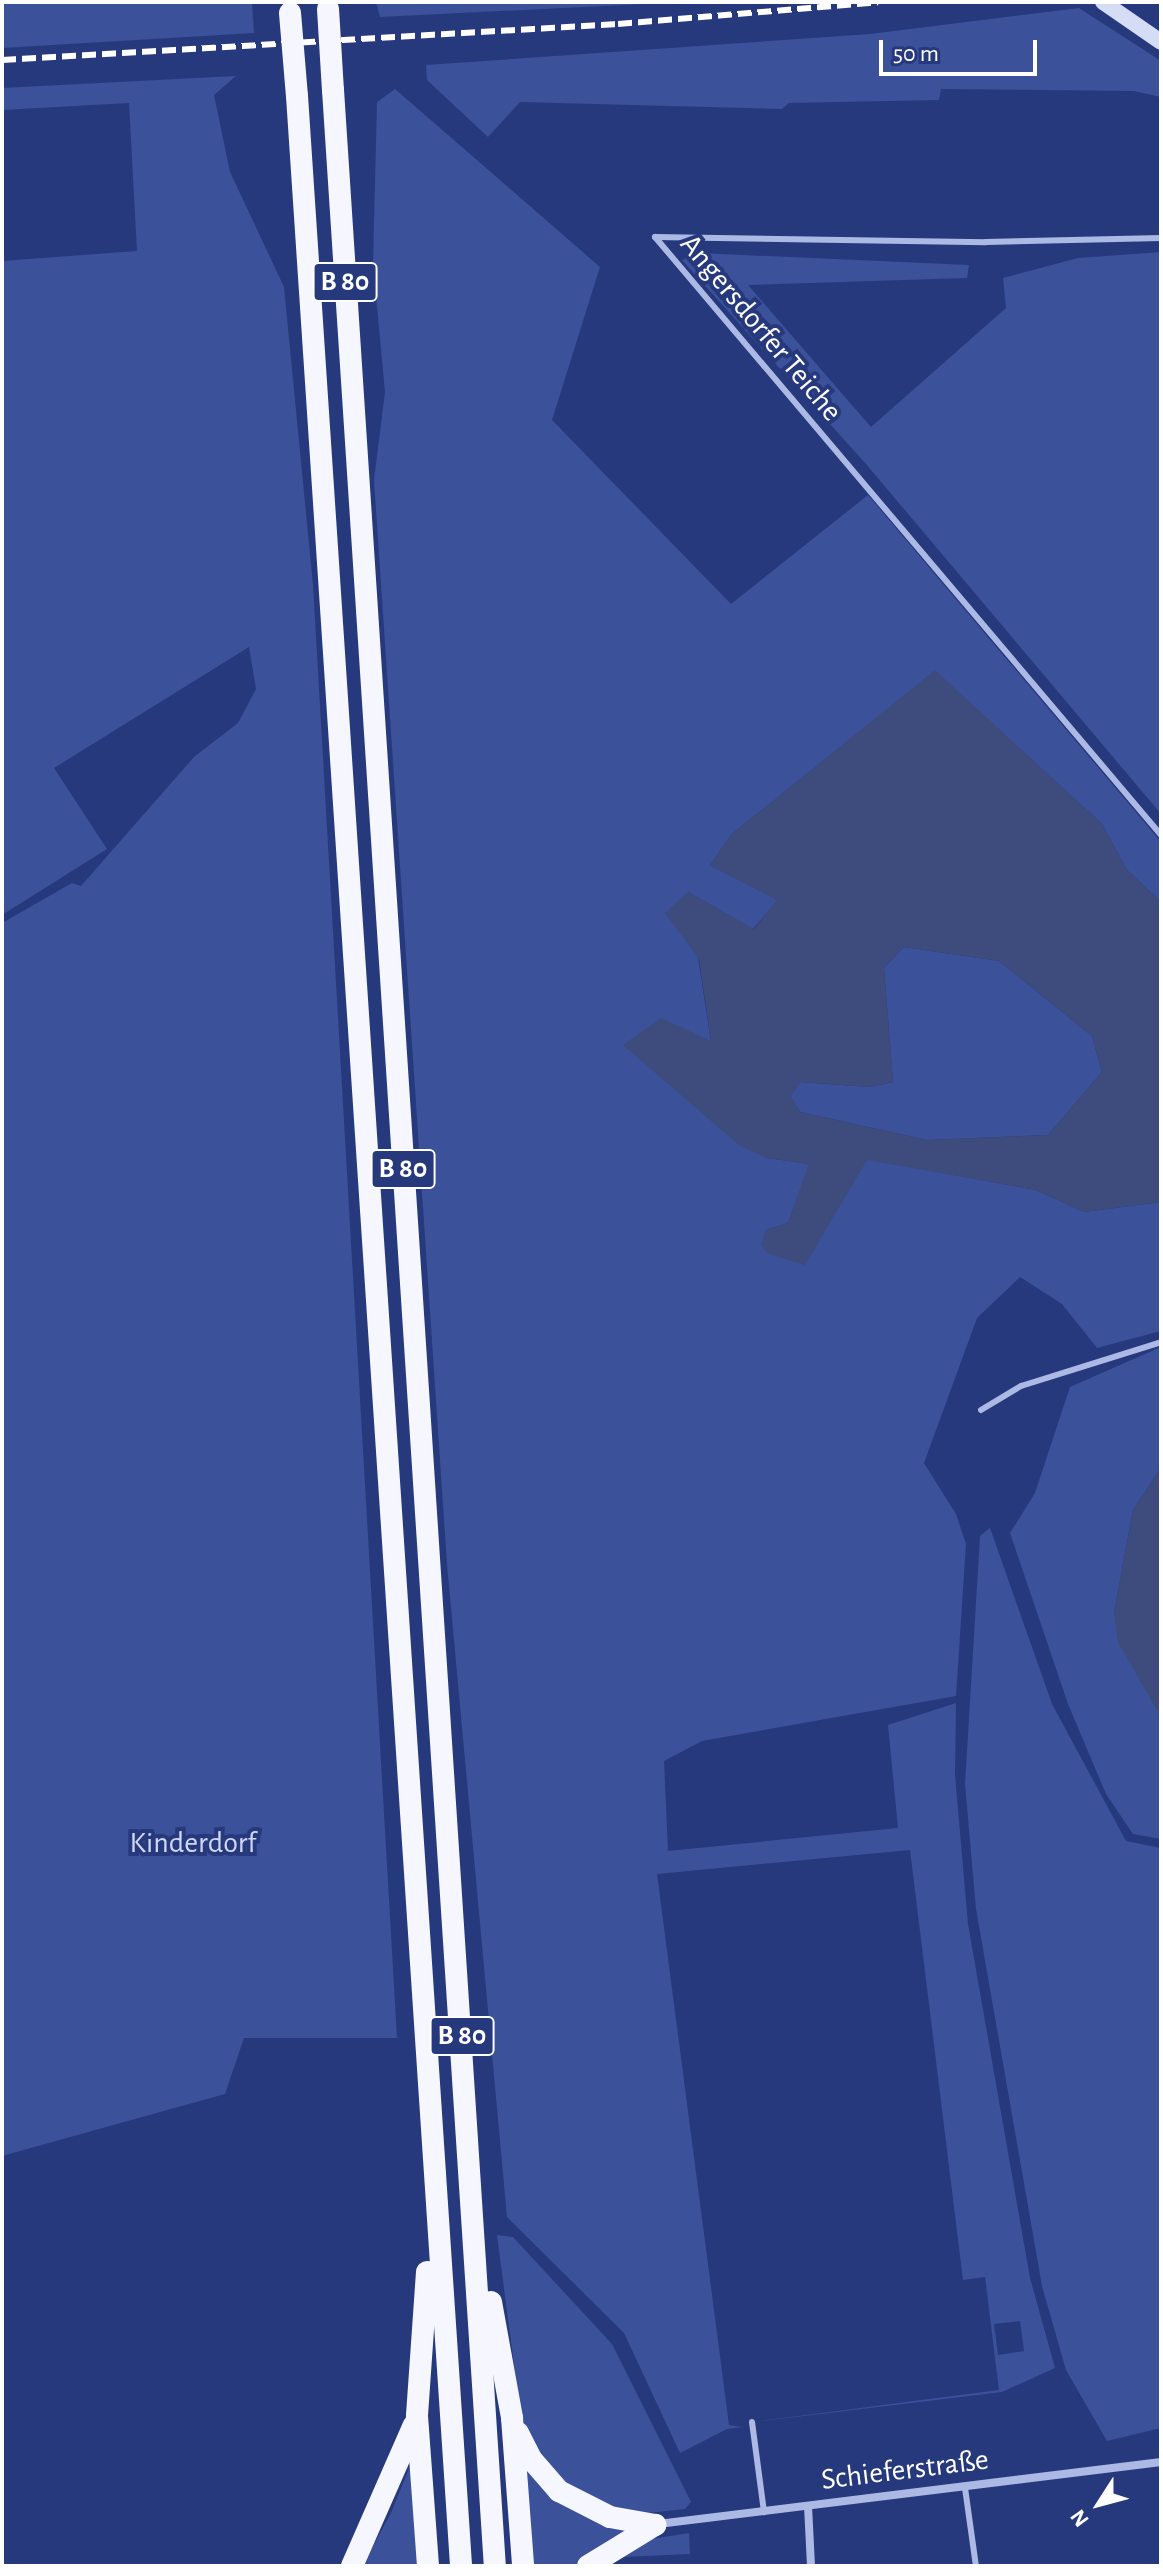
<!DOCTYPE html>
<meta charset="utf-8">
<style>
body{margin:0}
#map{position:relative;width:1163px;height:2568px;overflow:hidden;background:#27397d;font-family:"Alegreya Sans",sans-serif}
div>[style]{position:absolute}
.green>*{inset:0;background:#3b519a}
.water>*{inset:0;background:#3d4b7d}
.service>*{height:6px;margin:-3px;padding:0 3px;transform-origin:3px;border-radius:3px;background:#acb9e5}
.minor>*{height:8px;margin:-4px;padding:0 4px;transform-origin:4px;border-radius:4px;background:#acb9e5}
.secondary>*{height:16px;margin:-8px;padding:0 8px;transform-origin:8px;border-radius:8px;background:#d5dcf5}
.trunk>*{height:22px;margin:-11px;padding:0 11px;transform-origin:11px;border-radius:11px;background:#f6f7fe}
.rail>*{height:6px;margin-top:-3px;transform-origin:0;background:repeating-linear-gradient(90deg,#fff 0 14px,transparent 0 20px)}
.trunk-bridge>*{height:22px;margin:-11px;padding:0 11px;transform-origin:11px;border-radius:11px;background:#f6f7fe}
span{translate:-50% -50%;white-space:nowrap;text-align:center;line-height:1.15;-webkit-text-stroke:8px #27397d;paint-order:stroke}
.shield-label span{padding:2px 6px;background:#27397d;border:2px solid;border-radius:6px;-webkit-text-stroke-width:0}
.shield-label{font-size:28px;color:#fff;font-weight:700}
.street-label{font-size:30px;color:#fff}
.park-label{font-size:30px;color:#cfd7f4}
.frame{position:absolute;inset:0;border:4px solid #fff;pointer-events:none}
.north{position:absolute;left:1059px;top:2464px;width:80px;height:80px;-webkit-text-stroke:6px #27397d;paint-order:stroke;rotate:234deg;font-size:22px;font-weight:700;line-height:32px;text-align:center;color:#fff}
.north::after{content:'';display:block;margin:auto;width:28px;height:36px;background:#fff;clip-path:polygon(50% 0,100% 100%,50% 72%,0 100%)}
.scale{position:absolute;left:879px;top:40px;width:158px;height:36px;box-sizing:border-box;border:4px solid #fff;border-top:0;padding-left:10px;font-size:24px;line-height:28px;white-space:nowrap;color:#fff;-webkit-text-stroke:6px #27397d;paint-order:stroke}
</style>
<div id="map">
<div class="green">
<div style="clip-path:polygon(2px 2px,252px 2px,254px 33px,2px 48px)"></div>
<div style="clip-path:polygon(376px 2px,684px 2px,380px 17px)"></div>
<div style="clip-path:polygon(1079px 8px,1161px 61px,1161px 97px,1134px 91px,941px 89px,939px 100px,789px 103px,782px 109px,520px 102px,488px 137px,427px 80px,426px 65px,870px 34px)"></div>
<div style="clip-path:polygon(236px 76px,214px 95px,230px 172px,284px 287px,313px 585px,397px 2038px,244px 2038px,225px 2094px,2px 2156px,2px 923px,72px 883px,81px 886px,194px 757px,238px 723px,256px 689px,249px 647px,54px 768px,107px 849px,2px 915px,2px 261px,137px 251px,129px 103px,2px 110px,2px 88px)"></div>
<div style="clip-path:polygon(evenodd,395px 89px,600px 267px,552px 420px,731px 604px,868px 495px,1161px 842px,1161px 902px,1127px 870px,1102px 824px,935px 671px,732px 834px,710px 865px,778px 900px,753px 929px,688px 892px,711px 1042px,767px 1158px,810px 1164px,788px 1223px,766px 1230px,804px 1264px,867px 1159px,1036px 1190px,1084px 1212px,1161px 1202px,1161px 1331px,1097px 1348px,1062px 1304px,1020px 1277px,977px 1318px,924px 1463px,956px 1514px,966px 1544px,956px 1696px,702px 1741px,664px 1761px,668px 1851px,898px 1828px,888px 1725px,956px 1703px,955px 1775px,968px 1924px,1030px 2278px,1055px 2368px,1002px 2392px,761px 2421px,999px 2390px,985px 2277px,963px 2280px,910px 1850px,657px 1874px,729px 2425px,742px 2427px,727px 2429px,680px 2453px,624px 2333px,507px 2217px,447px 1564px,374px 480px,385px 392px,373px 264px,377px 102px,395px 89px,1020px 2321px,1024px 2351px,998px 2355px,994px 2324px,1020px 2321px)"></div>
<div style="clip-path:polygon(1161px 252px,1161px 814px,866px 464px,682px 260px,699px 253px,969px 265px,967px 278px,748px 285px,871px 427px,1006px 308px,1003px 278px,1078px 258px)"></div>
<div style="clip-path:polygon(904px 947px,999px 961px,1092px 1036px,1102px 1072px,1048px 1135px,927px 1140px,800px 1112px,790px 1096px,800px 1082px,870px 1087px,893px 1082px,884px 968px)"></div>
<div style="clip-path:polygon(1161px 1347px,1161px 1468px,1133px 1510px,1114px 1613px,1161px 1717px,1161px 1839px,1133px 1834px,1106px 1794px,1068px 1704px,1010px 1533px,1035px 1493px,1070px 1387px)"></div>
<div style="clip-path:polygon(990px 1528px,1052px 1704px,1126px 1841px,1161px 1848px,1161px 2428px,1107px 2441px,1066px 2370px,1042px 2286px,976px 1909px,965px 1784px,980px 1536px)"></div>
<div style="clip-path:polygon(497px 2235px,513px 2237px,612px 2344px,691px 2502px,685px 2509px,648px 2513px,606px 2507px,552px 2474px,527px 2436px,520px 2410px)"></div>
<div style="clip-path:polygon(412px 2461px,420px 2566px,362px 2566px,391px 2513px)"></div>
<div style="clip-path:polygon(527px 2466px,628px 2529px,576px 2566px,530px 2566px)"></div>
<div style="clip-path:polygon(689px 2533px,690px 2554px,622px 2557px,610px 2566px,599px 2566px,651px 2539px)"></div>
</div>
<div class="water">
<div style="clip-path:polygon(evenodd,935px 670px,1102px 824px,1127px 870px,1161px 902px,1161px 1202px,1084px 1212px,1036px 1190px,867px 1160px,805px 1265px,767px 1253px,761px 1244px,766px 1230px,788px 1223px,809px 1164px,767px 1158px,740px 1146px,623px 1045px,661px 1018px,711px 1041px,699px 959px,665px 913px,688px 892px,754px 929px,777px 900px,710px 865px,732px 834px,935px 670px,904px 947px,999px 961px,1092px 1036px,1102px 1072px,1048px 1135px,927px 1140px,800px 1112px,791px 1096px,801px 1082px,870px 1087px,893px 1082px,884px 968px,904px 947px)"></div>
<div style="clip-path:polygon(1161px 1468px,1161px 1717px,1118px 1642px,1114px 1613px,1133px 1510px)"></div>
</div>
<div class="service">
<div style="left:655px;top:237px;width:783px;rotate:49.76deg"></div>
<div style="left:655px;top:237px;width:331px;rotate:0.9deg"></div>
<div style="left:986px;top:242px;width:175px;rotate:-1.3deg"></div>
<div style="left:981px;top:1410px;width:47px;rotate:-31deg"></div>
<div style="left:1021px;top:1386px;width:147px;rotate:-17.4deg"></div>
<div style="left:752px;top:2422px;width:91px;rotate:82.4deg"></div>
<div style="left:965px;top:2488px;width:79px;rotate:82deg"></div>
</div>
<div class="minor">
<div style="left:808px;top:2506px;width:60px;rotate:87.1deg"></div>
<div style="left:658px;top:2524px;width:507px;rotate:-7.03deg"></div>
</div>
<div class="secondary">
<div style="left:1103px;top:2px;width:70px;rotate:34.6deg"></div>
</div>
<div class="trunk">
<div style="left:333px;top:90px;width:2481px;rotate:86.26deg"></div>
<div style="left:297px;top:96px;width:2475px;rotate:86.2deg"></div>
<div style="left:427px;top:2272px;width:144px;rotate:94deg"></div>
<div style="left:417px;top:2416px;width:150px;rotate:85.8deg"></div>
<div style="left:491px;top:2302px;width:118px;rotate:79.7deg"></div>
<div style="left:512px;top:2418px;width:148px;rotate:85.7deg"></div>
<div style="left:518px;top:2433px;width:30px;rotate:63deg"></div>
<div style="left:532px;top:2460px;width:41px;rotate:48.9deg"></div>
<div style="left:559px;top:2491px;width:57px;rotate:27deg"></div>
<div style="left:610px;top:2517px;width:46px;rotate:10.1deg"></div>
<div style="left:352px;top:2566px;width:154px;rotate:-66.3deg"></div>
<div style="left:588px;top:2566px;width:79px;rotate:-31.5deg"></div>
</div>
<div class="rail">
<div style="left:2px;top:60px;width:617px;rotate:-3.34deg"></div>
<div style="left:618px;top:24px;width:261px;rotate:-4.8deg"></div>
</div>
<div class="trunk-bridge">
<div style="left:328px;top:9px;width:81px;rotate:86.5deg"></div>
<div style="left:290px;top:13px;width:83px;rotate:85.2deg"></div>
</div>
<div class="shield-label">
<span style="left:345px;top:282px">B 80</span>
<span style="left:403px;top:1169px">B 80</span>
<span style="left:462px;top:2036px">B 80</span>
</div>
<div class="street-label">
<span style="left:761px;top:328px;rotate:50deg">Angersdorfer Teiche</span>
<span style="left:905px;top:2470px;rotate:-7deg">Schieferstraße</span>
</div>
<div class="park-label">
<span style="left:193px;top:1843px">Kinderdorf</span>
</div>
<div class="frame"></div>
<div class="north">N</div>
<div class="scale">50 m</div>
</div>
